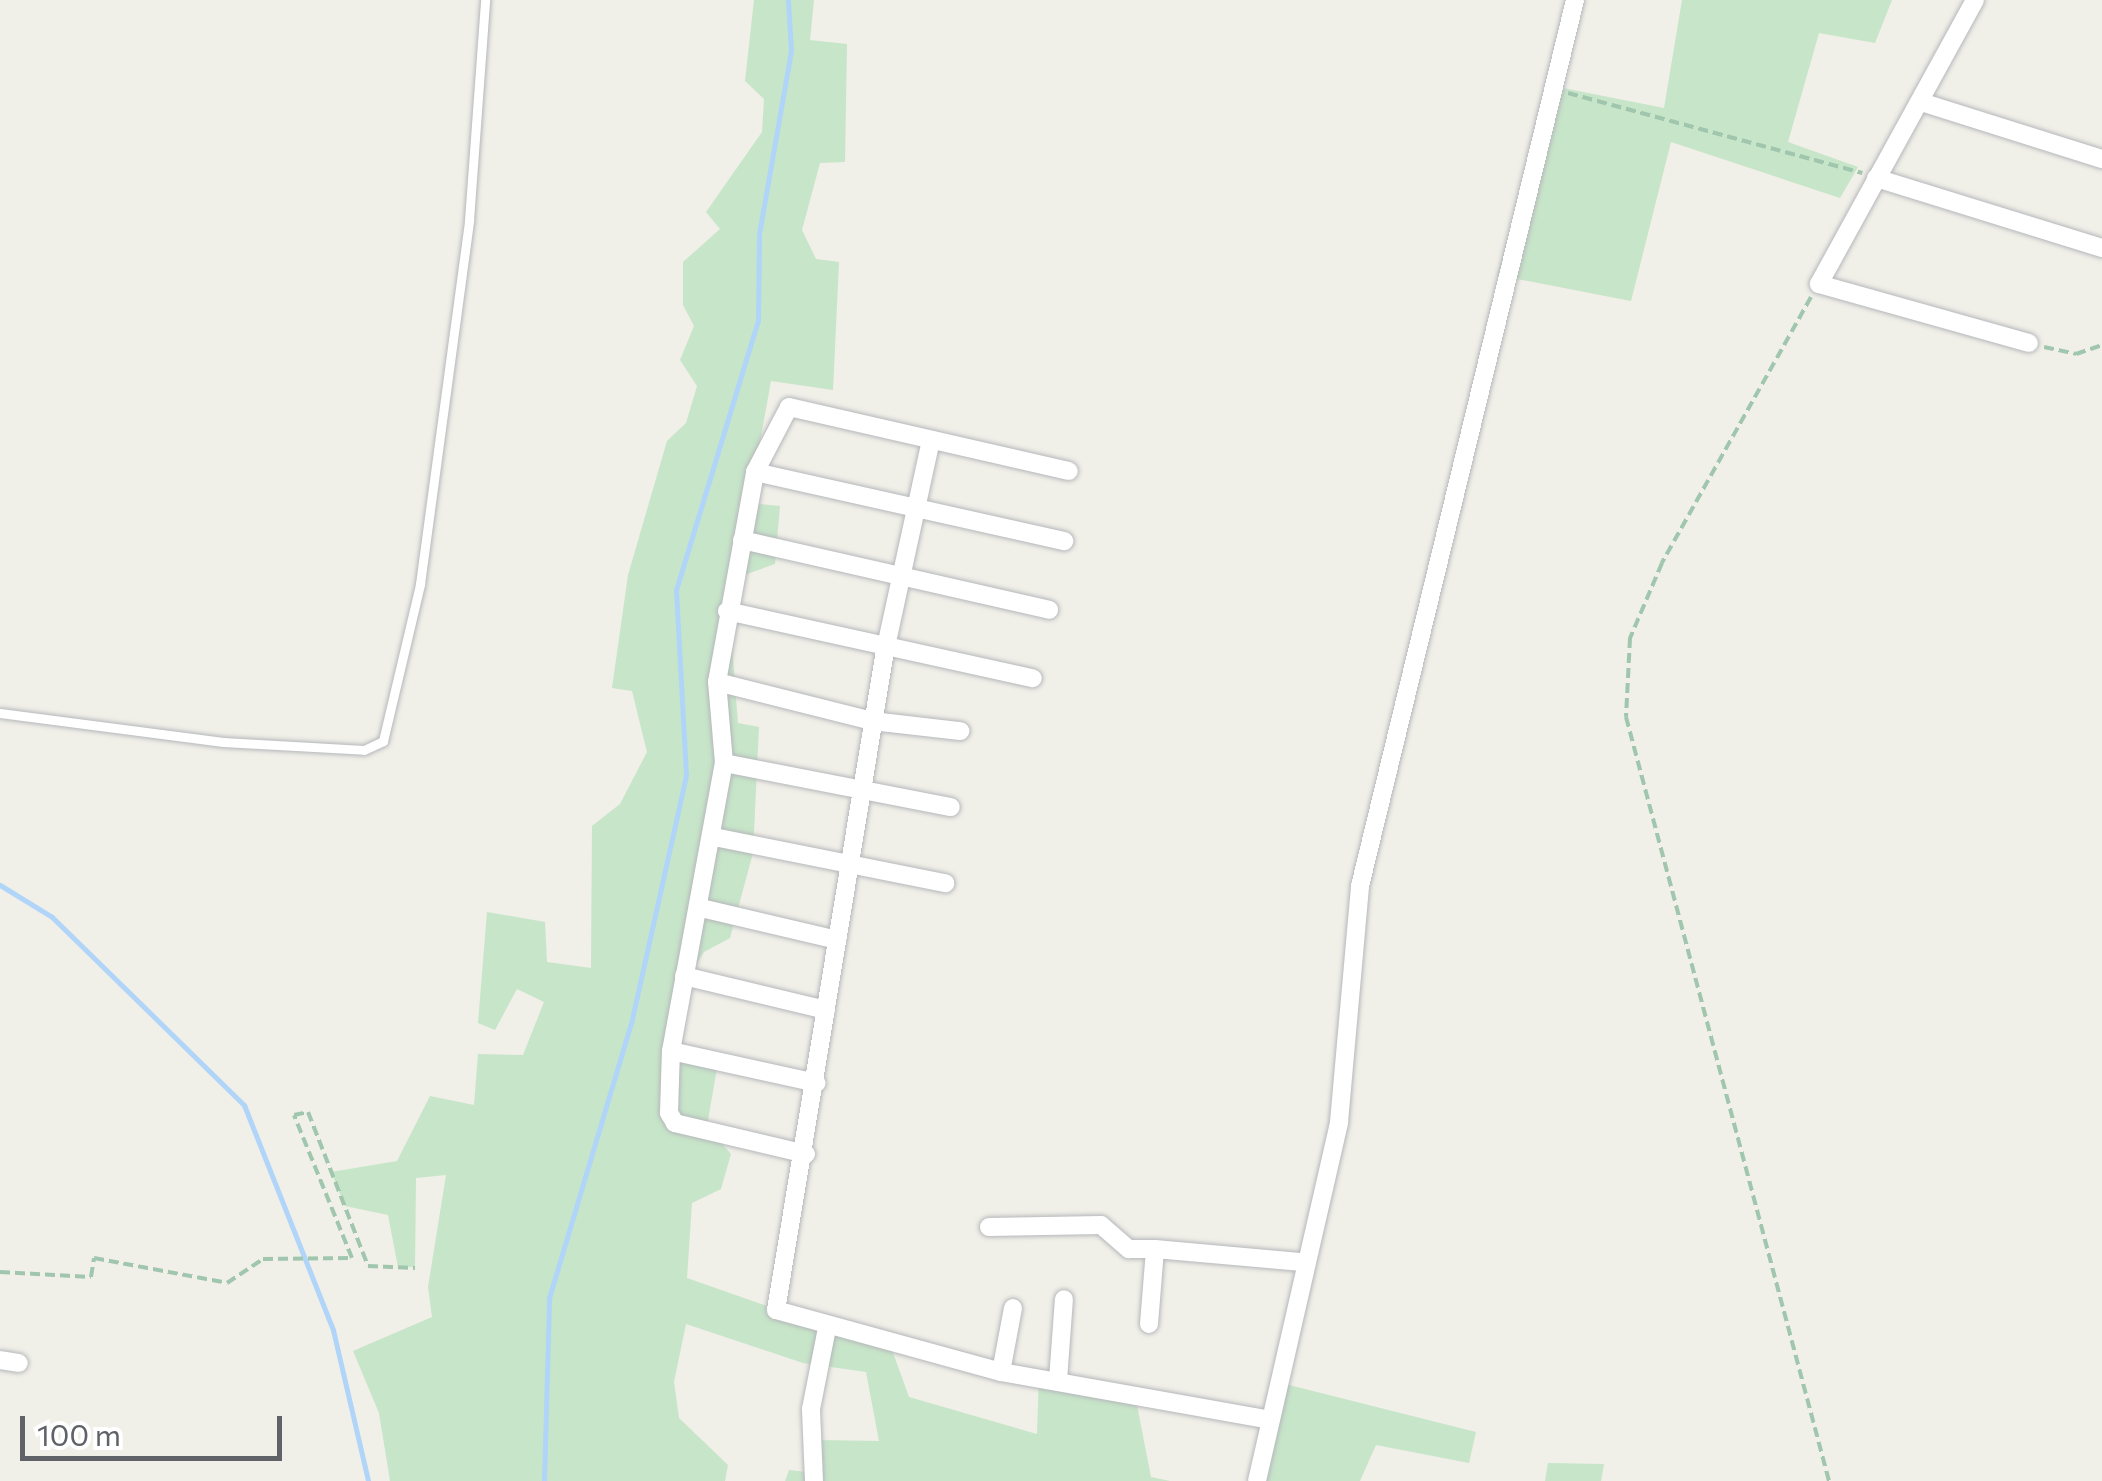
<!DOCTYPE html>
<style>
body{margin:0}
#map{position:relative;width:2102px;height:1481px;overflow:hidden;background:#f0efe8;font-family:Commissioner,sans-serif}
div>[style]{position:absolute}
.green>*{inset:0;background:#c7e5c9}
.stream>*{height:5px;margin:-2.5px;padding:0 2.5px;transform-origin:2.5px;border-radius:2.5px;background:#b0d5f9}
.path>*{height:4px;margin-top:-2px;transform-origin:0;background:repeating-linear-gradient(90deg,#a0c6ae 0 10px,transparent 0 15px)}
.roads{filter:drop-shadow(0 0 2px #b5b7bb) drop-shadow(0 0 2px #b5b7bb)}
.service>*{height:9px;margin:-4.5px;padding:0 4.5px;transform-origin:4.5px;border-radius:4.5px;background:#fff}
.minor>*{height:18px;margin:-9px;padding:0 9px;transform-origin:9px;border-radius:9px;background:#fff}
span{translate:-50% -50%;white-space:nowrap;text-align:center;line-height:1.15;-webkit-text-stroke:8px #fff;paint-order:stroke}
.scale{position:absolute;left:20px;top:1416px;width:262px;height:45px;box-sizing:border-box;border:5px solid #5f6267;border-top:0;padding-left:12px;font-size:30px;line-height:35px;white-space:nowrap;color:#5f6267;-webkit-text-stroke:8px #fff;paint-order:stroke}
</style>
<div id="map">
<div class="green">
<div style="clip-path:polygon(754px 0,814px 0,810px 40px,847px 44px,845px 162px,820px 163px,802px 230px,816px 259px,839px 262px,833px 390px,771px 381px,749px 503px,780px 506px,775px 564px,727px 581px,738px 723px,759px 727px,753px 853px,730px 938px,704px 952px,681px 988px,679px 1041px,717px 1068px,707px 1126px,731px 1154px,721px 1189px,692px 1203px,687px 1278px,892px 1350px,909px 1397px,1037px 1434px,1039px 1373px,1135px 1395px,1151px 1477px,1170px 1481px,785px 1481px,789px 1470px,815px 1473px,817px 1440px,879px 1441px,866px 1372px,803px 1363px,686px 1324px,674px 1382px,679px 1418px,728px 1465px,725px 1481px,390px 1481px,379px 1413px,353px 1351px,432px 1317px,428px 1287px,446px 1175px,416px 1178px,415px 1267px,398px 1267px,388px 1215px,345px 1206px,331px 1172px,397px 1161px,430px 1096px,474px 1105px,478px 1054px,523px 1055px,544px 1002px,517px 989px,495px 1030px,478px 1023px,487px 912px,545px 922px,547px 962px,591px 968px,592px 826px,620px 804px,647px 752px,632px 691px,612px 688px,628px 575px,667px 441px,686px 423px,697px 386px,680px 360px,694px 326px,683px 305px,683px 262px,720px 229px,706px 212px,762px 132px,764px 99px,745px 81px)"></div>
<div style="clip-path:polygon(1682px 0,1892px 0,1875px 43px,1819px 33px,1788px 142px,1858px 167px,1840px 198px,1671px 142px,1631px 301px,1497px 275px,1553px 86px,1664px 108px)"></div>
<div style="clip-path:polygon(1273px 1381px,1476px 1432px,1469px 1463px,1376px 1445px,1360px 1481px,1255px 1481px)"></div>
<div style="clip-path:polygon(1548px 1463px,1604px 1464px,1601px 1481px,1545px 1481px)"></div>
</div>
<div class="stream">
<div style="left:0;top:885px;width:61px;rotate:31.6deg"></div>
<div style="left:52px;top:917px;width:269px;rotate:44.4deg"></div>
<div style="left:244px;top:1105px;width:242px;rotate:68.4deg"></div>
<div style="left:333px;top:1330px;width:155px;rotate:76.9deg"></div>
<div style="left:544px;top:1481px;width:183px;rotate:-88.4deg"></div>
<div style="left:549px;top:1298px;width:291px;rotate:-73.4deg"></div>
<div style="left:632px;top:1019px;width:250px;rotate:-77.5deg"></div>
<div style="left:686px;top:775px;width:185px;rotate:-93.1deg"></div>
<div style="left:676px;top:590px;width:282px;rotate:-73.1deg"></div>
<div style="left:758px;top:320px;width:86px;rotate:-89.3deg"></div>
<div style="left:759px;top:234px;width:186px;rotate:-80.1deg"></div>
<div style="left:791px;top:51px;width:51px;rotate:-93.4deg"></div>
</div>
<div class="path">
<div style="left:1568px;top:93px;width:305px;rotate:15.2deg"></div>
<div style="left:1811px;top:297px;width:305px;rotate:119.3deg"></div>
<div style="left:1662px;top:563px;width:82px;rotate:113.1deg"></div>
<div style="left:1630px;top:638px;width:79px;rotate:92.9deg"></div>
<div style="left:1626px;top:717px;width:791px;rotate:75.12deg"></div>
<div style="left:2044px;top:347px;width:33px;rotate:12deg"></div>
<div style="left:2076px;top:354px;width:28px;rotate:-19deg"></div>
<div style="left:0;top:1272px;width:91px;rotate:3.1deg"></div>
<div style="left:91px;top:1277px;width:19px;rotate:-81deg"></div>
<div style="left:94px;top:1258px;width:135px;rotate:10.6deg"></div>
<div style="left:227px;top:1283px;width:43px;rotate:-33.7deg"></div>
<div style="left:263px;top:1259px;width:89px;rotate:-0.6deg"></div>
<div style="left:352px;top:1258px;width:154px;rotate:-112.1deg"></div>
<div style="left:294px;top:1115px;width:14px;rotate:-12deg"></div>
<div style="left:308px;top:1112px;width:165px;rotate:68.7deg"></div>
<div style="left:368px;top:1266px;width:47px;rotate:2.4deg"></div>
</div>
<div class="roads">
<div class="service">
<div style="left:0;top:713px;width:225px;rotate:7.4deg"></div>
<div style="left:223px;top:742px;width:141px;rotate:3.2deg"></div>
<div style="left:364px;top:750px;width:21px;rotate:-25deg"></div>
<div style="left:383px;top:741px;width:161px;rotate:-76.7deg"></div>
<div style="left:420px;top:584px;width:367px;rotate:-82.3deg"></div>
<div style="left:469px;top:220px;width:221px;rotate:-85.8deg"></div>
</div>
<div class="minor">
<div style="left:1975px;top:0;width:324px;rotate:118.8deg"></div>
<div style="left:1819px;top:284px;width:218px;rotate:15.7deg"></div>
<div style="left:1921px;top:102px;width:190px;rotate:17.5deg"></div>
<div style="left:1876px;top:178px;width:237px;rotate:17.2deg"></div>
<div style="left:931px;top:440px;width:216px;rotate:102.3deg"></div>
<div style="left:885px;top:651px;width:668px;rotate:99.39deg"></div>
<div style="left:776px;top:1310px;width:233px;rotate:15.4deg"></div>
<div style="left:1001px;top:1372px;width:273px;rotate:10.1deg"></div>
<div style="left:755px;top:472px;width:317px;rotate:12.6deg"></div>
<div style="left:742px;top:540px;width:315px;rotate:12.8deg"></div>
<div style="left:727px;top:611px;width:313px;rotate:12.4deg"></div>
<div style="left:717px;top:682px;width:160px;rotate:14.1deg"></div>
<div style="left:872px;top:721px;width:89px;rotate:6.5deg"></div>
<div style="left:724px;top:763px;width:231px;rotate:11deg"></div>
<div style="left:714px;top:837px;width:236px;rotate:11.3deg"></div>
<div style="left:701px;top:908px;width:140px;rotate:13.2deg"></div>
<div style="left:684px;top:976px;width:146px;rotate:13.5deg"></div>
<div style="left:671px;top:1051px;width:149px;rotate:12.4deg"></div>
<div style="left:806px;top:1154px;width:135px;rotate:-166.7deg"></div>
<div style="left:675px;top:1123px;width:12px;rotate:-121deg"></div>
<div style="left:669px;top:1113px;width:62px;rotate:-88.2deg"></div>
<div style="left:671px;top:1051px;width:293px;rotate:-79.6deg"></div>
<div style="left:724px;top:763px;width:81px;rotate:-94.9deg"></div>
<div style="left:717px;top:682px;width:213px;rotate:-79.7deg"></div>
<div style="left:755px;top:472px;width:73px;rotate:-62.4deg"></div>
<div style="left:789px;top:407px;width:287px;rotate:12.9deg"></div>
<div style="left:989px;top:1227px;width:112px;rotate:-1deg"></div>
<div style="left:1101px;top:1225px;width:37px;rotate:41deg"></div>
<div style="left:1129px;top:1249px;width:26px"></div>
<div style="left:1149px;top:1324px;width:75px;rotate:-85.4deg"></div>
<div style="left:1155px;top:1249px;width:148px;rotate:5.1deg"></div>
<div style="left:0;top:1360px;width:19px;rotate:9deg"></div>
<div style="left:1001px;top:1372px;width:65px;rotate:-79.4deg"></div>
<div style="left:1058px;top:1380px;width:81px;rotate:-85.8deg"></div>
<div style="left:814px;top:1481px;width:72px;rotate:-92.4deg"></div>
<div style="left:811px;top:1409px;width:83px;rotate:-78.8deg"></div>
<div style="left:1257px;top:1481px;width:368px;rotate:-77.1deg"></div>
<div style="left:1339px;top:1122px;width:237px;rotate:-84.9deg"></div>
<div style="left:1360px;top:886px;width:912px;rotate:-76.36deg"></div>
</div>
</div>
<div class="scale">100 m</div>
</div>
